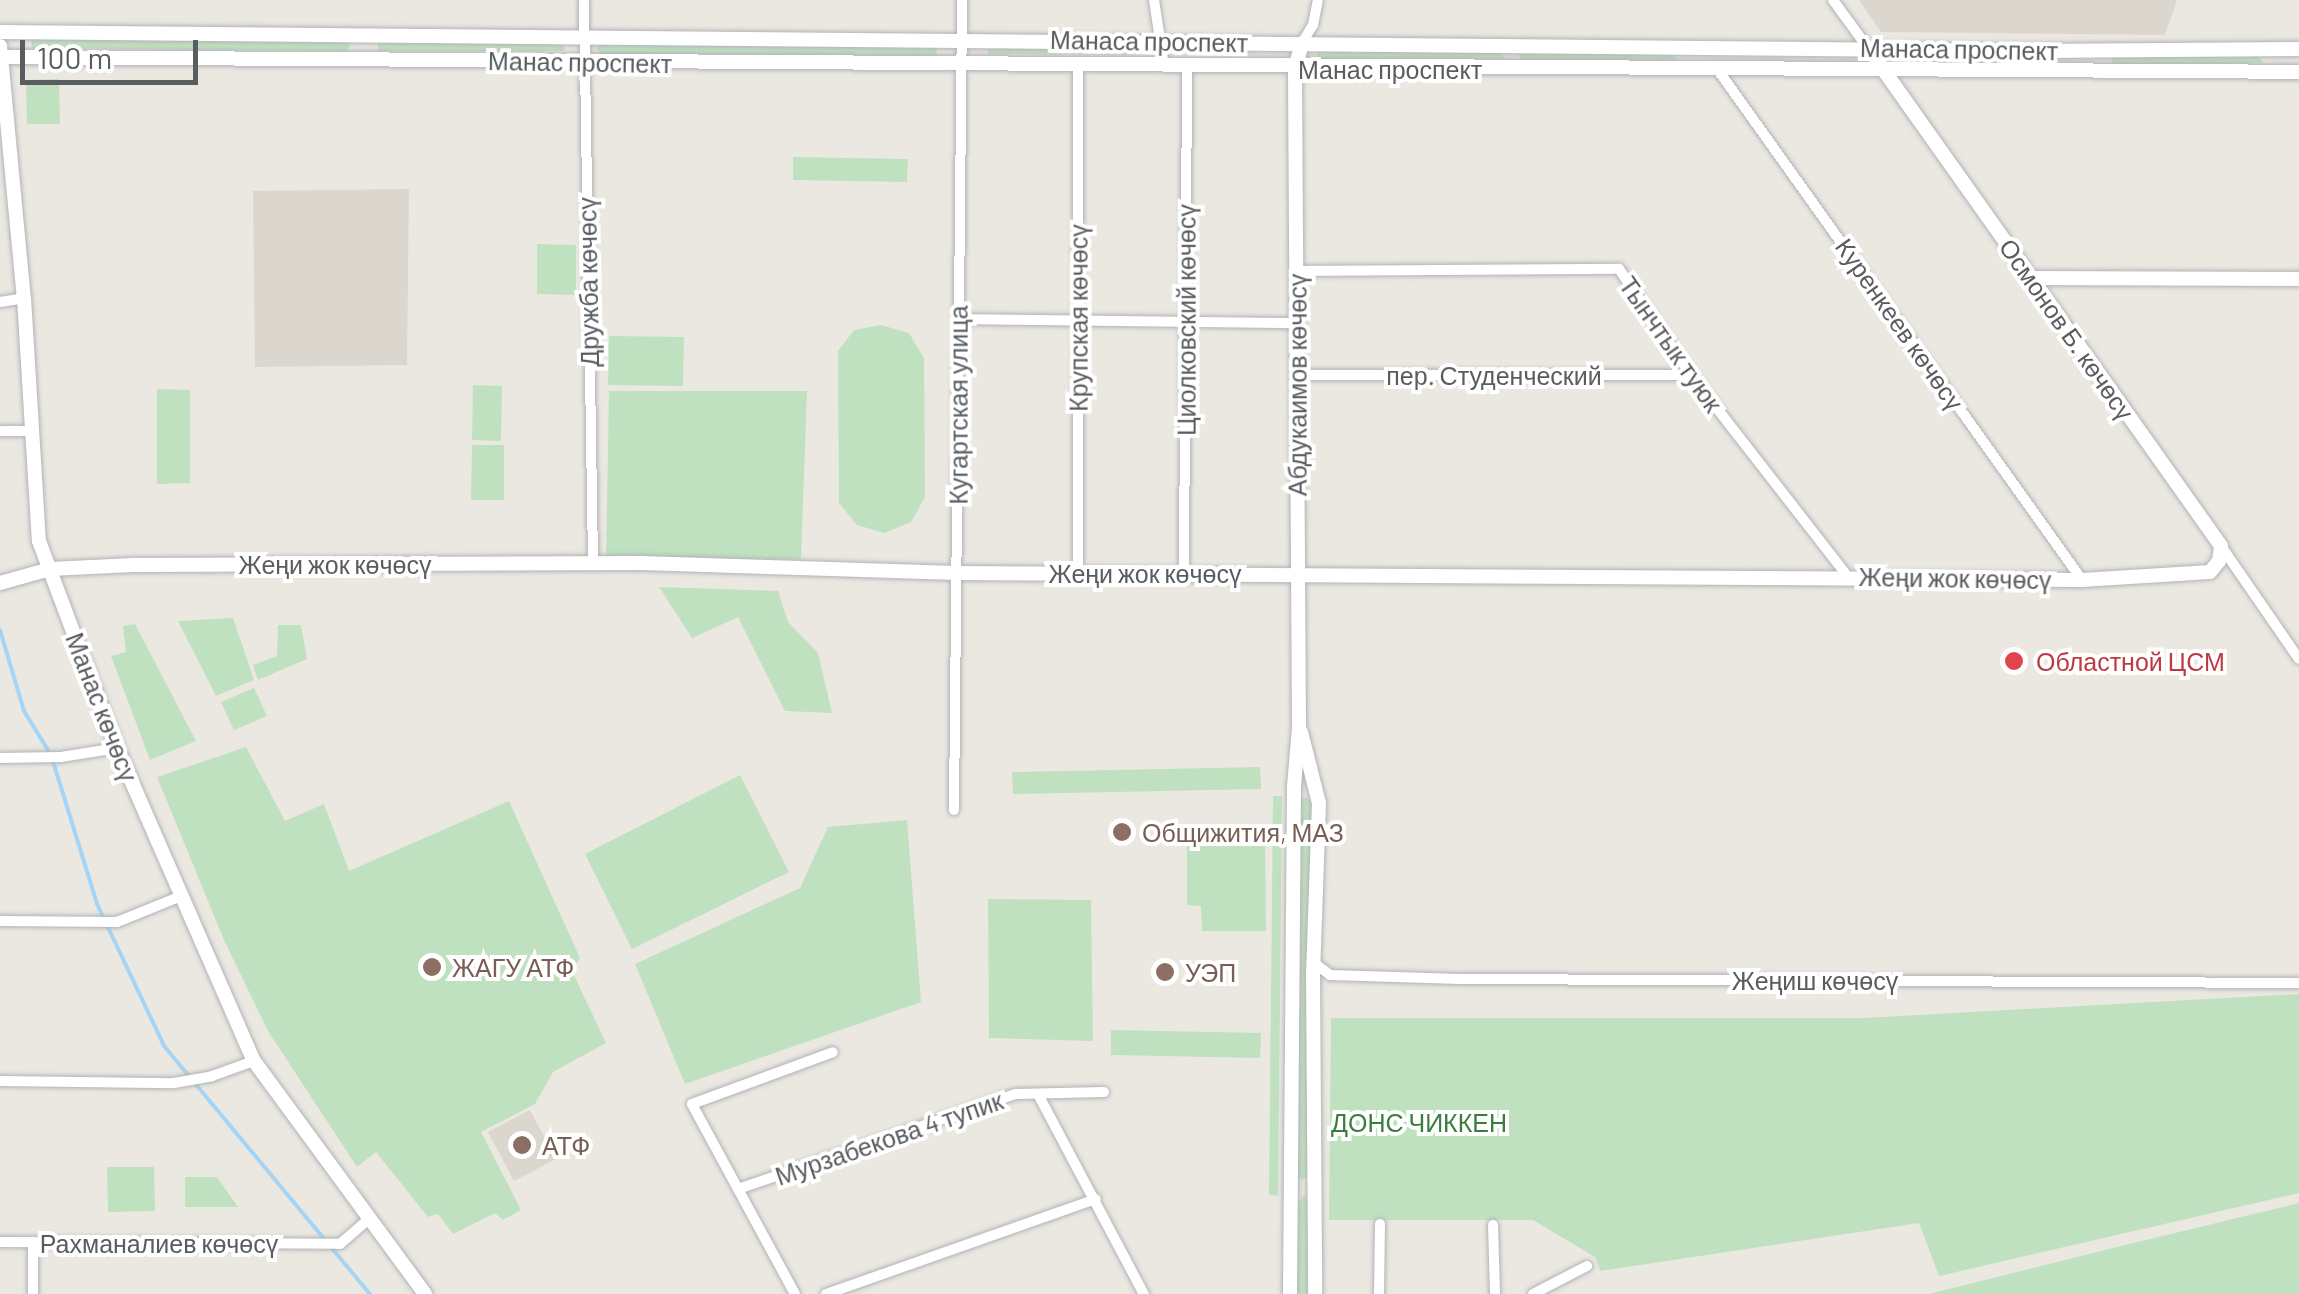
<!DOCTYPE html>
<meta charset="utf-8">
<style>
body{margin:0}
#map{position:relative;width:2299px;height:1294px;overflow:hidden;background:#ebe8e1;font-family:Barlow,sans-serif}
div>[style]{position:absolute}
.education>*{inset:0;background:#dbd7cf}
.green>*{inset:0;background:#c0e1bf}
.stream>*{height:4px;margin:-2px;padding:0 2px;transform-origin:2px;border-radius:2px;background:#a5d5f6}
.roads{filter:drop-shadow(0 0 2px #b1b3b7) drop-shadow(0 0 2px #b1b3b7)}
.minor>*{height:10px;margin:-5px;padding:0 5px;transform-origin:5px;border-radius:5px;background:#fff}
.secondary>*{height:14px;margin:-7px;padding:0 7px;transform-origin:7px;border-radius:7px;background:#fff}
.dots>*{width:28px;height:28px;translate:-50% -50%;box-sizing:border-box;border:5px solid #fff;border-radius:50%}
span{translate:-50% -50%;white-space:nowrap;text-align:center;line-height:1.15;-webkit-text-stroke:8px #fff;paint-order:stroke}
.street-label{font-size:25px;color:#595d60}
.health-label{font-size:25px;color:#be3a42}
.left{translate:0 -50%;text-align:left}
.education-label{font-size:25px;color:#785e54}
.park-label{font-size:25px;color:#3b7d3c}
.scale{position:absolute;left:20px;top:40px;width:178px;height:45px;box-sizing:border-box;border:5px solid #595d60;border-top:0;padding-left:12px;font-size:30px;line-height:35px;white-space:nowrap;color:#595d60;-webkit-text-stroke:8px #fff;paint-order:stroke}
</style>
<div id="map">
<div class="education">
<div style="clip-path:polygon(1859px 0,2177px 0,2165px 35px,1881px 32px)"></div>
<div style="clip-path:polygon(409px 189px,407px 365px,255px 367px,253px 191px)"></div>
<div style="clip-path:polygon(530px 1110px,556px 1159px,514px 1181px,488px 1132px)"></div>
</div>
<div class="green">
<div style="clip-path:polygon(38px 38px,346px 41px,350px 46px,347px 51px,32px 48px,31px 39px)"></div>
<div style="clip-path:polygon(378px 41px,562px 43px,565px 51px,378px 51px)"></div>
<div style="clip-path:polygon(601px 43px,936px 46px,937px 56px,601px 54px,596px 49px)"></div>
<div style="clip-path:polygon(987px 46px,1152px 47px,1154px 55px,988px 54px)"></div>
<div style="clip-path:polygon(1318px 51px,1502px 53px,1505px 59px,1316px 59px)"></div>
<div style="clip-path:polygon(1518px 53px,1672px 54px,1677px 60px,1521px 61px)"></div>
<div style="clip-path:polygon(2112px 57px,2259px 57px,2263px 63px,2112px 65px)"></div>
<div style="clip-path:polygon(59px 79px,60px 124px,27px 124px,26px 80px)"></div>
<div style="clip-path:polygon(793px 157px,908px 159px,907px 182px,793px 180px)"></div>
<div style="clip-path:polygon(537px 244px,576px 245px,576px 295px,537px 294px)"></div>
<div style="clip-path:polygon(881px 325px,909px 333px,924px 358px,925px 497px,911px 522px,884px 533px,857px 525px,839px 503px,838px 351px,854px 330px)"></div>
<div style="clip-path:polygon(609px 336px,684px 337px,683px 386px,608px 385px)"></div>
<div style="clip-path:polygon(473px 385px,502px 386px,501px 441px,472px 440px)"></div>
<div style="clip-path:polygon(157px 389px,190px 390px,190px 483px,157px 484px)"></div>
<div style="clip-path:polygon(609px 391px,807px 391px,801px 559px,606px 561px)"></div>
<div style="clip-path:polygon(472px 445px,504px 445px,504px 500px,471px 500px)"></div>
<div style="clip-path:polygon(659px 587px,778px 591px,788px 622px,818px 653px,832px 713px,785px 711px,738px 617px,692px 638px)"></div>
<div style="clip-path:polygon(233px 618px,254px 680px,216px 696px,178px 621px)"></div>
<div style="clip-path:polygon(135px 624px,196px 741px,150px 760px,111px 656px,126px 652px,123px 626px)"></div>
<div style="clip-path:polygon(278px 625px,301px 625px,307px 659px,258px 680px,253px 665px,277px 656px)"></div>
<div style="clip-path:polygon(254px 688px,267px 716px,234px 730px,221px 702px)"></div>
<div style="clip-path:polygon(246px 747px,285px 821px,324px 804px,349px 871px,509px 801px,580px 958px,572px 971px,606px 1043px,553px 1072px,535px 1104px,481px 1132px,521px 1210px,503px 1220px,495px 1213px,453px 1234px,438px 1214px,428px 1217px,376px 1152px,357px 1167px,268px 1031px,224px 940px,157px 777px)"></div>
<div style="clip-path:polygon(1260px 767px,1261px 789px,1013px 794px,1012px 772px)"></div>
<div style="clip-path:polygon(740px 775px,789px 872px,632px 949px,585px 854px)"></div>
<div style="clip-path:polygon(1273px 796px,1282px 796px,1278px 1196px,1269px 1195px)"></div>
<div style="clip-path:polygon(1306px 797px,1311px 801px,1308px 1176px,1302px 1180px,1297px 1176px,1300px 800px)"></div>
<div style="clip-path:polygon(907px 820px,921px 1002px,685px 1084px,635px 964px,800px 888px,828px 827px)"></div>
<div style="clip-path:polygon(1265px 837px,1266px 931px,1202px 931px,1201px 906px,1187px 905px,1187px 838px)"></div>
<div style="clip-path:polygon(988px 899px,1091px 900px,1093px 1041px,989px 1038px)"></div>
<div style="clip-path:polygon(2299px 994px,2299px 1193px,1939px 1276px,1919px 1223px,1600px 1271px,1595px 1257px,1533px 1220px,1329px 1220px,1331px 1018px,1864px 1018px)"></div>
<div style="clip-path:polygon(1111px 1030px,1261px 1033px,1260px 1058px,1111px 1055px)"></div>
<div style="clip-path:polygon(107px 1167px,154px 1167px,155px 1211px,108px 1212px)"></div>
<div style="clip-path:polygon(185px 1177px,217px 1177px,238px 1207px,185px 1207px)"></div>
<div style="clip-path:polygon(1304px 1195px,1309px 1203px,1307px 1294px,1296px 1294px,1298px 1203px)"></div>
<div style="clip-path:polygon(2299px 1203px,2299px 1294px,1929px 1294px,2117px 1247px)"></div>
</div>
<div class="stream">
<div style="left:0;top:630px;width:84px;rotate:73.5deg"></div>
<div style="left:24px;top:711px;width:52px;rotate:58.5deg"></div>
<div style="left:51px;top:755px;width:156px;rotate:72.8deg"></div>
<div style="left:97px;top:904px;width:157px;rotate:64.7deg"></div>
<div style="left:164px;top:1046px;width:322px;rotate:50.3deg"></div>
</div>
<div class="roads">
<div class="minor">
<div style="left:584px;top:0;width:563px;rotate:89.08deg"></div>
<div style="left:1154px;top:0;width:67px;rotate:81.4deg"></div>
<div style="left:1833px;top:0;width:59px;rotate:53.9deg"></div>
<div style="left:1302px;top:43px;width:21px;rotate:-59deg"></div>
<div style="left:1313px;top:25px;width:25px;rotate:-79deg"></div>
<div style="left:1078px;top:65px;width:506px;rotate:90deg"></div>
<div style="left:1718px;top:70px;width:627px;rotate:54.48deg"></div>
<div style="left:1296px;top:271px;width:323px;rotate:-0.4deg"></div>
<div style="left:1619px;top:269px;width:128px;rotate:55.8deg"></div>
<div style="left:1691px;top:375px;width:256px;rotate:52.1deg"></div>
<div style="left:0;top:302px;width:24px;rotate:-9deg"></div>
<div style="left:958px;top:319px;width:338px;rotate:0.7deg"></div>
<div style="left:1297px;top:375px;width:394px"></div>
<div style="left:0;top:431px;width:29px"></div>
<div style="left:2221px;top:546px;width:137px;rotate:55.4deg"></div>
<div style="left:1184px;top:572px;width:505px;rotate:-89.66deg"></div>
<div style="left:0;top:758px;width:61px;rotate:-0.9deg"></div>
<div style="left:61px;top:757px;width:57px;rotate:-9.1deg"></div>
<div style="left:954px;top:810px;width:810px;rotate:-89.43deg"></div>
<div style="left:0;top:921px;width:117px;rotate:0.5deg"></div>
<div style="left:117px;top:922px;width:67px;rotate:-22deg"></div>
<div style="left:1313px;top:962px;width:21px;rotate:37deg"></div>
<div style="left:1330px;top:975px;width:130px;rotate:1.8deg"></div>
<div style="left:1460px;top:979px;width:839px;rotate:0.27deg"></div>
<div style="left:0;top:1081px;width:174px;rotate:0.7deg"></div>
<div style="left:174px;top:1083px;width:39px;rotate:-10deg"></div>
<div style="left:212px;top:1076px;width:45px;rotate:-19.7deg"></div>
<div style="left:1039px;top:1096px;width:224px;rotate:62.1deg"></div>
<div style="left:738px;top:1189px;width:294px;rotate:-18.9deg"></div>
<div style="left:1016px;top:1094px;width:88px;rotate:-1.3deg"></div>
<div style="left:1493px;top:1225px;width:69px;rotate:88.3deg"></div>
<div style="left:0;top:1242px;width:340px;rotate:0.3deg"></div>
<div style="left:340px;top:1244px;width:37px;rotate:-41deg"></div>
<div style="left:33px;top:1294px;width:52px;rotate:-90deg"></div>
<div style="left:795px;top:1294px;width:216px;rotate:-118.5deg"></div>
<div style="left:692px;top:1104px;width:150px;rotate:-20.2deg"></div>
<div style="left:826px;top:1294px;width:286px;rotate:-19.4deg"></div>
<div style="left:1379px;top:1294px;width:70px;rotate:-89.2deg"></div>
<div style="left:1533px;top:1294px;width:61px;rotate:-27.4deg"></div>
</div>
<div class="secondary">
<div style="left:0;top:32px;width:2019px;rotate:0.54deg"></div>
<div style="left:2019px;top:51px;width:280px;rotate:-0.4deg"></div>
<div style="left:0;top:46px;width:253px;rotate:84.6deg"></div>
<div style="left:24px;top:298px;width:243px;rotate:86.5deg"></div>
<div style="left:39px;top:541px;width:221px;rotate:69.4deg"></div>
<div style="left:117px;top:748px;width:342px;rotate:66.4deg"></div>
<div style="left:254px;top:1061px;width:289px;rotate:53.7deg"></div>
<div style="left:1px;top:57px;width:2298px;rotate:0.37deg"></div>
<div style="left:2032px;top:278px;width:267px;rotate:0.2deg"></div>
<div style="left:0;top:583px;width:52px;rotate:-15.6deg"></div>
<div style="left:50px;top:569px;width:83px;rotate:-2.8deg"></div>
<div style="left:133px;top:565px;width:508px;rotate:-0.23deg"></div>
<div style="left:641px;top:563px;width:316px;rotate:1.8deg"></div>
<div style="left:957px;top:573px;width:1125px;rotate:0.36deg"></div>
<div style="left:2082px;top:580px;width:128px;rotate:-3.6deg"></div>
<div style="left:2210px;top:572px;width:14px;rotate:-51deg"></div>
<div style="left:2219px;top:561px;width:15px;rotate:-82deg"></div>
<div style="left:2221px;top:546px;width:610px;rotate:-125.33deg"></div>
<div style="left:1301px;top:732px;width:73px;rotate:75.8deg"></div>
<div style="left:1319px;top:803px;width:171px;rotate:92deg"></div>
<div style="left:1313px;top:974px;width:320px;rotate:89.6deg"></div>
<div style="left:1290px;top:1294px;width:508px;rotate:-89.55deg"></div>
<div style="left:1294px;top:786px;width:58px;rotate:-85.1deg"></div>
<div style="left:1299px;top:728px;width:660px;rotate:-90.35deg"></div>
<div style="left:1295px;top:68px;width:26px;rotate:-74deg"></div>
</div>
</div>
<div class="dots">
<div style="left:2014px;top:661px;background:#e0444e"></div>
<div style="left:1122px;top:832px;background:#8d6e63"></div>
<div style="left:432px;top:967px;background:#8d6e63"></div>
<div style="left:1165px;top:972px;background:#8d6e63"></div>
<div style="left:522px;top:1145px;background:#8d6e63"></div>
</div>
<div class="street-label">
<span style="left:1149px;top:41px;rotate:1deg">Манаса проспект</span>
<span style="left:1959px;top:49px;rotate:1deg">Манаса проспект</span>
<span style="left:580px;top:62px;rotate:1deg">Манас проспект</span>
<span style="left:1390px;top:69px">Манас проспект</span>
<span style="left:588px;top:282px;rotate:-91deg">Дружба көчөсү</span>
<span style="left:1078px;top:318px;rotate:-90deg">Крупская көчөсү</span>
<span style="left:1186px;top:320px;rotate:-90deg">Циолковский көчөсү</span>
<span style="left:1900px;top:324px;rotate:55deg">Куренкеев көчөсү</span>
<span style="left:2067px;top:329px;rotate:55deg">Осмонов Б. көчөсү</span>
<span style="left:1671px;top:344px;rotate:55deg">Тынчтык туюк</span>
<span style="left:1494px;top:375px">пер. Студенческий</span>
<span style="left:1297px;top:385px;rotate:-90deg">Абдукаимов көчөсү</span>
<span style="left:958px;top:405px;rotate:-90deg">Кугартская улица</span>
<span style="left:335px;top:564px">Жеңи жок көчөсү</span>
<span style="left:1145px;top:573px">Жеңи жок көчөсү</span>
<span style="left:1955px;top:578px;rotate:1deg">Жеңи жок көчөсү</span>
<span style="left:102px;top:707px;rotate:69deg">Манас көчөсү</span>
<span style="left:1815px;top:980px">Жеңиш көчөсү</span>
<span style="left:889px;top:1138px;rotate:-19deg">Мурзабекова 4 тупик</span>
<span style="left:159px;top:1243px">Рахманалиев көчөсү</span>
</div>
<div class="health-label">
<span class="left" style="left:2036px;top:661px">Областной ЦСМ</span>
</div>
<div class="education-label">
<span class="left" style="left:1142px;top:832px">Общижития, МАЗ</span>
<span class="left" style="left:452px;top:967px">ЖАГУ АТФ</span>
<span class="left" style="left:1185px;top:972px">УЭП</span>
<span class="left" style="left:542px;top:1145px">АТФ</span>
</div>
<div class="park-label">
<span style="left:1419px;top:1122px">ДОНС ЧИККЕН</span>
</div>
<div class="scale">100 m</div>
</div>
